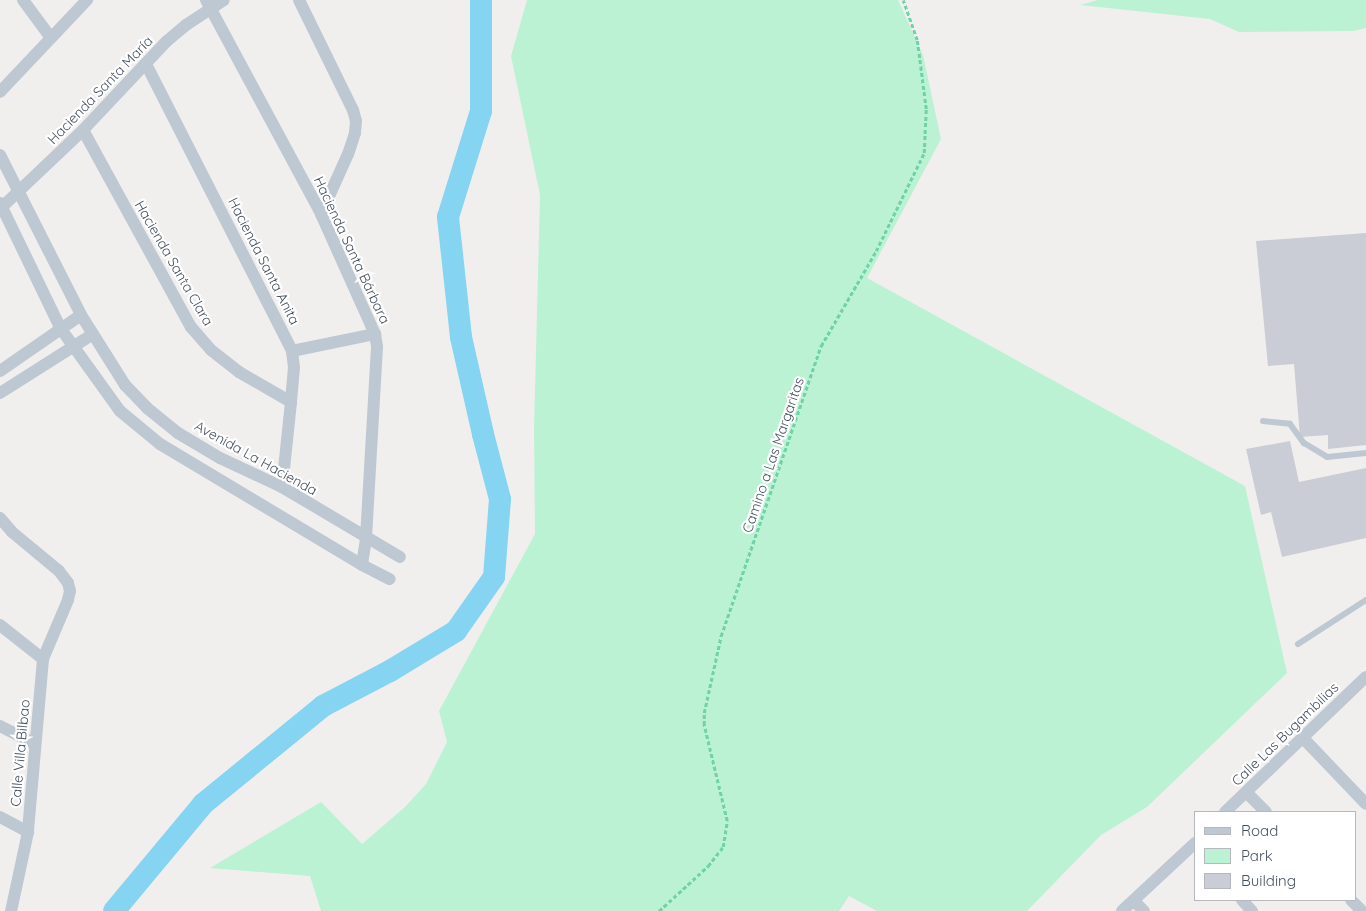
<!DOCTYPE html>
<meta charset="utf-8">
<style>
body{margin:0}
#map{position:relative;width:1366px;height:911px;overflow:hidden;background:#f1efee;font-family:Quicksand,sans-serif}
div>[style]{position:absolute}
.green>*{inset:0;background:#baf2d3}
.river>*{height:22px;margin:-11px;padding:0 11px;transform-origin:11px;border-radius:11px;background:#84d4f2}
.building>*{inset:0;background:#cacdd5}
.path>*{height:2.5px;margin-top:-1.25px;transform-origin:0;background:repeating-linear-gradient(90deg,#70d2a8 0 4px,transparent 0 6.5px)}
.service>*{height:6px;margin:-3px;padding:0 3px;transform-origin:3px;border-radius:3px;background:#bec8d2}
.minor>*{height:12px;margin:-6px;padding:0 6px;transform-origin:6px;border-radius:6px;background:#bec8d2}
span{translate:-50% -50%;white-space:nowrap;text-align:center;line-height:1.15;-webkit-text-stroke:4.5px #fff;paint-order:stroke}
.street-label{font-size:14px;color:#45515e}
.legend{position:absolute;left:1194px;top:811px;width:162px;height:90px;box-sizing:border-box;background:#fff;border:1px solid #b5b9bf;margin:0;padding:6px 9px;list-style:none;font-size:15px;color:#45515e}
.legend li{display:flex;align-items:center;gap:10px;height:25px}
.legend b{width:25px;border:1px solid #b5b9bf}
</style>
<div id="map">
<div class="green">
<div style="clip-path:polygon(527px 0,898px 0,923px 55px,941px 139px,867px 278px,1245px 486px,1287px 673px,1147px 807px,1101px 835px,1027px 911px,877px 911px,849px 896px,839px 911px,321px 911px,310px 876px,210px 868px,321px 802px,362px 844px,405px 807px,426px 784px,447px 742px,439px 711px,535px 534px,534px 429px,540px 195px,511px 56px)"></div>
<div style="clip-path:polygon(1098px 0,1366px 0,1366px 28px,1354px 31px,1239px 32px,1210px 19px,1080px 5px)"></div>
</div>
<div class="river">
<div style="left:114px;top:911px;width:139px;rotate:-50.2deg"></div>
<div style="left:203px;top:804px;width:155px;rotate:-39.2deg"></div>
<div style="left:323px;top:706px;width:76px;rotate:-27.6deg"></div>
<div style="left:390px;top:671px;width:77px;rotate:-31.2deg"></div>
<div style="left:456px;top:631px;width:66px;rotate:-54.9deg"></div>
<div style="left:494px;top:577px;width:78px;rotate:-85.6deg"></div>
<div style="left:500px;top:499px;width:67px;rotate:-104.7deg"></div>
<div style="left:483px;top:434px;width:99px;rotate:-102.8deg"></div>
<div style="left:461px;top:337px;width:121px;rotate:-96.2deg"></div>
<div style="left:448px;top:217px;width:111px;rotate:-72.7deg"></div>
<div style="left:481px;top:111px;width:111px;rotate:-90deg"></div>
</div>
<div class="building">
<div style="clip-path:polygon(1366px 233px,1366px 445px,1328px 449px,1328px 435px,1300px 437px,1294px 364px,1268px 366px,1256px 241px)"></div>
<div style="clip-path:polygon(1290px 441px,1299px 482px,1366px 468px,1366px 538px,1282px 557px,1271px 512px,1261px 515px,1246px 449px)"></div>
</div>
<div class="path">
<div style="left:659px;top:911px;width:67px;rotate:-42.6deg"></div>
<div style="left:708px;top:866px;width:24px;rotate:-52deg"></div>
<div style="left:723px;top:847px;width:26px;rotate:-81deg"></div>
<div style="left:727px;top:821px;width:99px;rotate:-103.5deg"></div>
<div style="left:704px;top:725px;width:12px;rotate:-90deg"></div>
<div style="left:704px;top:713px;width:79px;rotate:-77.6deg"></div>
<div style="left:721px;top:636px;width:307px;rotate:-71deg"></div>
<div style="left:821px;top:346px;width:110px;rotate:-59.9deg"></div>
<div style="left:876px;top:251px;width:109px;rotate:-63.9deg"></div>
<div style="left:924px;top:153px;width:44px;rotate:-87.4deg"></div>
<div style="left:926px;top:109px;width:70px;rotate:-97.4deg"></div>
<div style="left:917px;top:40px;width:42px;rotate:-109.3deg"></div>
</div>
<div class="service">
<div style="left:1263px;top:421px;width:27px;rotate:6deg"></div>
<div style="left:1290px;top:424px;width:24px;rotate:54deg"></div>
<div style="left:1304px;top:443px;width:27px;rotate:31deg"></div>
<div style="left:1327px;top:457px;width:39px;rotate:-6deg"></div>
<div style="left:1298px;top:644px;width:81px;rotate:-32.9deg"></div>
</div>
<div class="minor">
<div style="left:23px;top:0;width:47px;rotate:53.6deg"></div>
<div style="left:206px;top:0;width:243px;rotate:61.7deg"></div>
<div style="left:321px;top:214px;width:132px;rotate:65.8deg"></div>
<div style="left:375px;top:334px;width:13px;rotate:81deg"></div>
<div style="left:377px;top:347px;width:192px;rotate:93.3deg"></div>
<div style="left:366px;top:539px;width:26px;rotate:99deg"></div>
<div style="left:299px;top:0;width:123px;rotate:63.9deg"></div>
<div style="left:353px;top:110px;width:11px;rotate:75deg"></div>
<div style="left:356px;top:121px;width:12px;rotate:95deg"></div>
<div style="left:355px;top:133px;width:22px;rotate:108deg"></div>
<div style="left:348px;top:154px;width:66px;rotate:114.2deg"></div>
<div style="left:146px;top:64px;width:322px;rotate:63deg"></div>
<div style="left:292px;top:351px;width:16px;rotate:83deg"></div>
<div style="left:294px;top:367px;width:35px;rotate:95deg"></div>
<div style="left:291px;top:402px;width:85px;rotate:96deg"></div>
<div style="left:0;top:92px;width:127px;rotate:-46.6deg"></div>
<div style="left:83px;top:130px;width:225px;rotate:61.3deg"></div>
<div style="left:191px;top:327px;width:30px;rotate:49deg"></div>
<div style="left:211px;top:350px;width:36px;rotate:38deg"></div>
<div style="left:239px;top:372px;width:60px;rotate:30deg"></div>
<div style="left:0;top:155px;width:179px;rotate:63.1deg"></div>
<div style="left:81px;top:315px;width:83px;rotate:57.8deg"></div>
<div style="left:125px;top:385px;width:32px;rotate:46deg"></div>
<div style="left:147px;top:408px;width:40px;rotate:39deg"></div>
<div style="left:178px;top:433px;width:49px;rotate:30.8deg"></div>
<div style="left:220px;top:458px;width:68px;rotate:25.1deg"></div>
<div style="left:282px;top:487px;width:137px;rotate:30.7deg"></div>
<div style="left:0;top:203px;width:140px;rotate:64.2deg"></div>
<div style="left:61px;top:329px;width:101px;rotate:54.3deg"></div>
<div style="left:120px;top:411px;width:52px;rotate:39.5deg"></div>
<div style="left:160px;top:444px;width:235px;rotate:30.9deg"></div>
<div style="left:362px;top:565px;width:31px;rotate:27deg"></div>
<div style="left:2px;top:207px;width:112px;rotate:-43.5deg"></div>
<div style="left:83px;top:130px;width:122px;rotate:-46.7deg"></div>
<div style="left:167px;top:41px;width:25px;rotate:-40deg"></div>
<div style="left:186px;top:25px;width:45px;rotate:-33.3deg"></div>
<div style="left:292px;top:351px;width:85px;rotate:-11.6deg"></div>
<div style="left:0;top:371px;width:98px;rotate:-34.7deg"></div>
<div style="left:0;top:393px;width:110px;rotate:-32.4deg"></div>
<div style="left:0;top:518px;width:18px;rotate:49deg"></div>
<div style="left:12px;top:532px;width:61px;rotate:39.7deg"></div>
<div style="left:59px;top:571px;width:15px;rotate:53deg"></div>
<div style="left:68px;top:583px;width:8px;rotate:76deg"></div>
<div style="left:70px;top:591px;width:9px;rotate:103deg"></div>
<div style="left:68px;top:600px;width:64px;rotate:113deg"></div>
<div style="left:43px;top:659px;width:174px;rotate:95deg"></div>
<div style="left:28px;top:832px;width:81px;rotate:102.1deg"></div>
<div style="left:0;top:625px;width:55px;rotate:38.3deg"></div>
<div style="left:0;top:726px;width:39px;rotate:27deg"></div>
<div style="left:1303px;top:738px;width:91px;rotate:46.3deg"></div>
<div style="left:1246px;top:792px;width:28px;rotate:45deg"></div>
<div style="left:1225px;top:812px;width:195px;rotate:-43.8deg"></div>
<div style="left:0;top:817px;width:32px;rotate:28deg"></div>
<div style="left:1242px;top:900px;width:15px;rotate:48deg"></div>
<div style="left:1351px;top:900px;width:16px;rotate:45deg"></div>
<div style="left:1134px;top:901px;width:14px;rotate:45deg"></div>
<div style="left:1122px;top:911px;width:100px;rotate:-43deg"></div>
</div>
<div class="street-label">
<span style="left:100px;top:90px;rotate:-46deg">Hacienda Santa María</span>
<span style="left:352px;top:250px;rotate:65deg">Hacienda Santa Bárbara</span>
<span style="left:264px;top:261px;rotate:63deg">Hacienda Santa Anita</span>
<span style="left:174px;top:263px;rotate:60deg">Hacienda Santa Clara</span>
<span style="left:773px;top:455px;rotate:-71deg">Camino a Las Margaritas</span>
<span style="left:256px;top:458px;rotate:29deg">Avenida La Hacienda</span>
<span style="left:1285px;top:734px;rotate:-44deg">Calle Las Bugambilias</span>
<span style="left:20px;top:753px;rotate:-85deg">Calle Villa Bilbao</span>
</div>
<ul class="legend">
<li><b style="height:6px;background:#bec8d2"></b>Road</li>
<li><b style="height:14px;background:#baf2d3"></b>Park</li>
<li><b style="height:14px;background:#cacdd5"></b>Building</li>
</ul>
</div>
